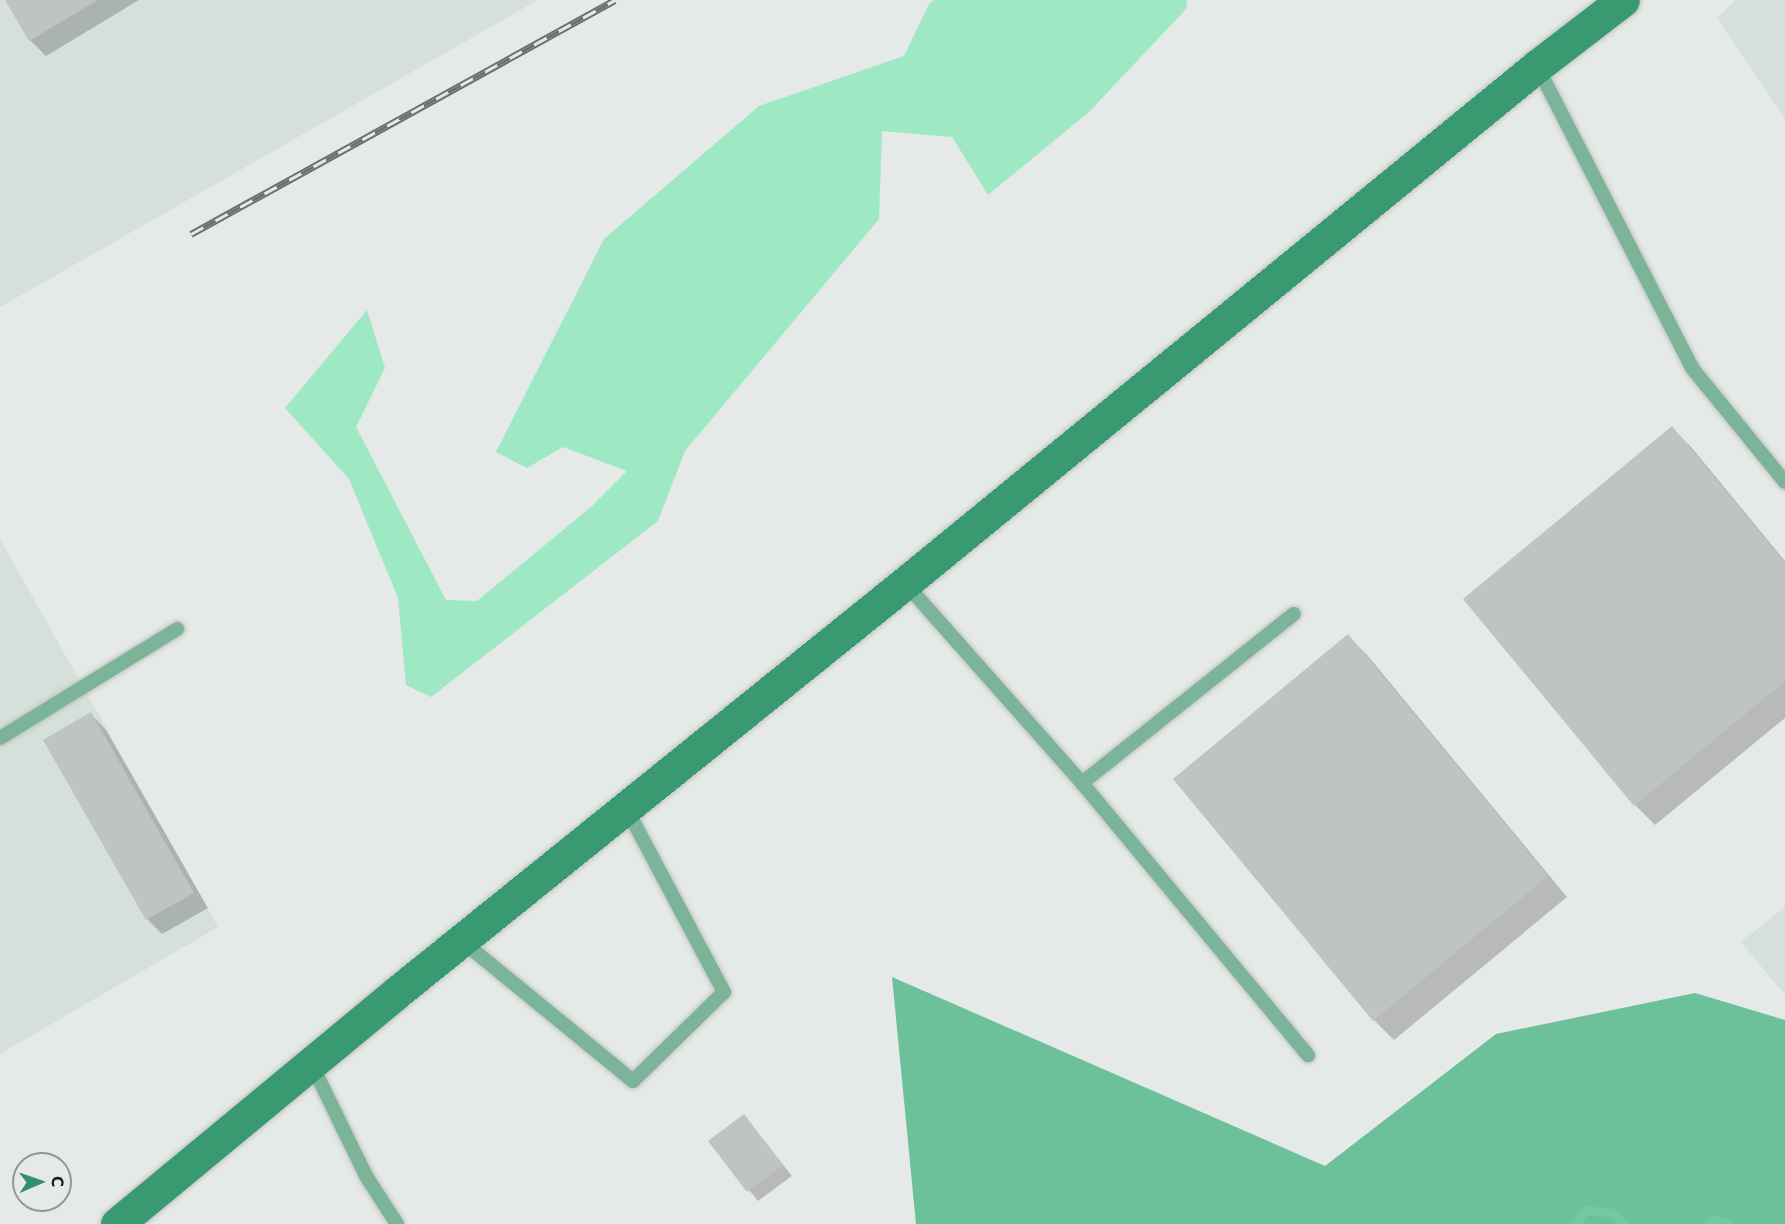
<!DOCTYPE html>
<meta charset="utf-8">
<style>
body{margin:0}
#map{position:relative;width:1785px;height:1224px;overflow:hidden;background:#e5e9e7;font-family:Commissioner,sans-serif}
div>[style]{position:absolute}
.built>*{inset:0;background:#d5e0da}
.green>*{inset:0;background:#9ee9c4}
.forest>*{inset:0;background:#6dc19a}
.shadow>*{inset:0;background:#0003}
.stream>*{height:9px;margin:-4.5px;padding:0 4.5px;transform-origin:4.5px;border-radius:4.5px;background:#74c8a1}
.building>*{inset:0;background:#bfc3c1}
.roads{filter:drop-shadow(0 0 2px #c0c4c2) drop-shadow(0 0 2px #c0c4c2)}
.lane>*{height:14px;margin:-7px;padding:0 7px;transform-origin:7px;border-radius:7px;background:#7bb498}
.secondary>*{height:33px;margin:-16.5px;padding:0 16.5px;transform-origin:16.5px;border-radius:16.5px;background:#399971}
.rail>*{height:7px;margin-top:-3.5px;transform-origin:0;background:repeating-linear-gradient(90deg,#e5e9e7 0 14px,#6d706f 0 28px);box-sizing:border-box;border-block:2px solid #6d706f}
span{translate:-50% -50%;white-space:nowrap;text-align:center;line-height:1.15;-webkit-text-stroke:4.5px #e5e9e7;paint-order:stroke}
.north{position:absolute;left:12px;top:1152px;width:60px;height:60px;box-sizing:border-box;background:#e5e9e7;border:2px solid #949795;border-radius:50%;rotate:88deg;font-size:16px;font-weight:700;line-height:24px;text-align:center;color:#1a1c1b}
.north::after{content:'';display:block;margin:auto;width:21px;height:27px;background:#32916b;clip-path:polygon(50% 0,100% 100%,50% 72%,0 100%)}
</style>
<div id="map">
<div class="built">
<div style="clip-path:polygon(0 0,538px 0,0 307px)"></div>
<div style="clip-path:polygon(1735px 0,1785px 0,1785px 119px,1717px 18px)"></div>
<div style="clip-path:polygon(0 539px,218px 927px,0 1054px)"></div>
<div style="clip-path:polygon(1785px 907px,1785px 995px,1741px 942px)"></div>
</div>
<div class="green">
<div style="clip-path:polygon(934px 0,1187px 0,1186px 9px,1089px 112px,988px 195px,952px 137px,882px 131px,879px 219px,685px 451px,658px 521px,431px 697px,406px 685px,398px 598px,349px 479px,285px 408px,367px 310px,385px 368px,356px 427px,446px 600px,477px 601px,592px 506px,627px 471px,563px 447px,527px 468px,496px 452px,604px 239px,759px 106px,904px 56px,929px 4px)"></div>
</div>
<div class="forest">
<div style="clip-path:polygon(892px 977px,1325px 1166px,1496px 1034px,1695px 993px,1785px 1020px,1785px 1224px,916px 1224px)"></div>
</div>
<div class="shadow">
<div style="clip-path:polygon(7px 0,139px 0,46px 56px,30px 40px)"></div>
<div style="clip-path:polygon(1672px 428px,1692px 448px,1785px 561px,1785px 718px,1655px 825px,1635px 805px)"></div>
<div style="clip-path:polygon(1348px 636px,1368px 656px,1567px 897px,1394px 1040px,1374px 1020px,1175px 779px)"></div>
<div style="clip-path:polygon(91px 714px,106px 730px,208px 908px,162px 934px,147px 919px)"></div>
<div style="clip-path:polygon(744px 1116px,792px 1176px,758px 1201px,710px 1142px)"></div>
</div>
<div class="stream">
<div style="left:1575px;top:1224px;width:17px;rotate:-54deg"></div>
<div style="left:1585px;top:1210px;width:28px;rotate:6deg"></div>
<div style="left:1613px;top:1213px;width:16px;rotate:45deg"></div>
<div style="left:1708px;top:1224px;width:8px;rotate:-40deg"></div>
<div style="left:1714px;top:1219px;width:16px;rotate:18deg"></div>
</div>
<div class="building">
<div style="clip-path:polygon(5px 0,98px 0,29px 41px)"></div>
<div style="clip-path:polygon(1672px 426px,1785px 563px,1785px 681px,1634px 806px,1463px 599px)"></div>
<div style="clip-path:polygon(1348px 634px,1548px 876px,1373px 1021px,1173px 779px)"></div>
<div style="clip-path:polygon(91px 712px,194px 893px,146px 920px,43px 740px)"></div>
<div style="clip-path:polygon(744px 1114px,783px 1165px,747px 1192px,708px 1141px)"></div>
</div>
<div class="roads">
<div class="lane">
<div style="left:1537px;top:66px;width:339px;rotate:62.8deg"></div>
<div style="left:1692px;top:368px;width:147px;rotate:50.8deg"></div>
<div style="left:905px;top:583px;width:267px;rotate:48.5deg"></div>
<div style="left:1082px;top:783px;width:354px;rotate:50.3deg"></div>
<div style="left:0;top:738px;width:208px;rotate:-31.6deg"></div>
<div style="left:1082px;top:783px;width:271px;rotate:-38.6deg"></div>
<div style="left:462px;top:941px;width:221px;rotate:39.3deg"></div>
<div style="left:633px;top:1081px;width:127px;rotate:-44.4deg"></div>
<div style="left:724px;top:992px;width:208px;rotate:-118deg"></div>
<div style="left:311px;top:1063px;width:126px;rotate:64deg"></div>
<div style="left:366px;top:1176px;width:57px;rotate:57.1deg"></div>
</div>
<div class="secondary">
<div style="left:117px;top:1224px;width:362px;rotate:-39.6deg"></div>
<div style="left:396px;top:993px;width:654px;rotate:-38.85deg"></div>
<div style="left:905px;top:583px;width:817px;rotate:-39.28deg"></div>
<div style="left:1537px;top:66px;width:108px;rotate:-37.5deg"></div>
</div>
</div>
<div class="rail">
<div style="left:191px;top:234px;width:484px;rotate:-28.9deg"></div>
</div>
<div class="north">С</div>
</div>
